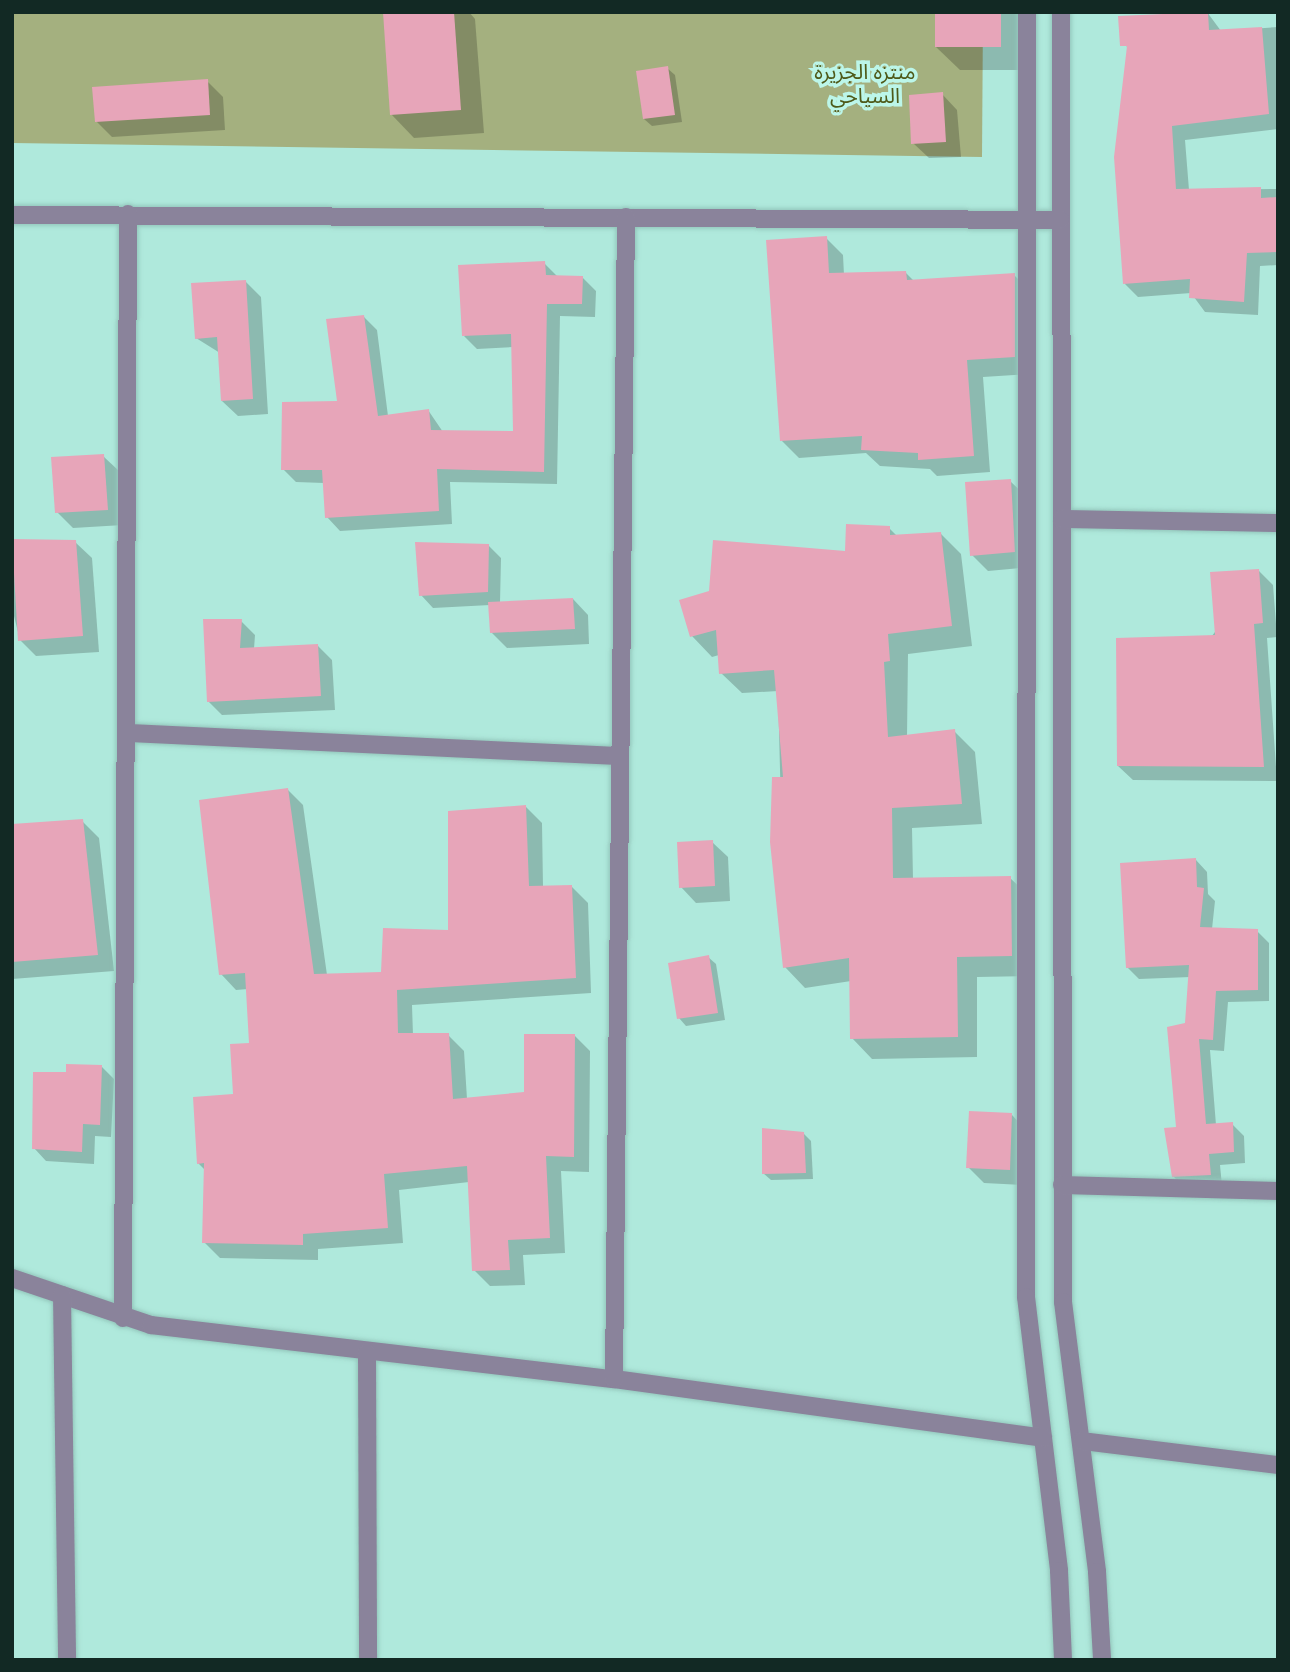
<!DOCTYPE html>
<meta charset="utf-8">
<style>
body{margin:0}
#map{position:relative;width:1290px;height:1672px;overflow:hidden;background:#afe9dc;font-family:"Open Sans","Noto Sans Arabic",sans-serif}
div>[style]{position:absolute}
.green>*{inset:0;background:#a4b07f}
.shadow>*{inset:0;background:#0003}
.building>*{inset:0;background:#e7a5b9}
.roads{filter:drop-shadow(0 0 2px #93c6bb) drop-shadow(0 0 2px #93c6bb)}
.minor>*{height:18px;margin:-9px;padding:0 9px;transform-origin:9px;border-radius:9px;background:#8a839b}
span{translate:-50% -50%;white-space:nowrap;text-align:center;line-height:1.15;-webkit-text-stroke:7px #bcf6e9;paint-order:stroke}
.park-label{font-size:21px;color:#4e5a1a}
.frame{position:absolute;inset:0;border:14px solid #122924;pointer-events:none}
</style>
<div id="map">
<div class="green">
<div style="clip-path:polygon(12px 12px,983px 12px,982px 157px,12px 143px)"></div>
</div>
<div class="shadow">
<div style="clip-path:polygon(384px 12px,469px 12px,475px 19px,484px 133px,414px 138px,391px 114px)"></div>
<div style="clip-path:polygon(936px 12px,1023px 12px,1024px 70px,960px 70px,936px 47px)"></div>
<div style="clip-path:polygon(1207px 12px,1221px 31px,1278px 27px,1278px 129px,1185px 140px,1189px 190px,1278px 189px,1278px 265px,1260px 266px,1258px 315px,1205px 312px,1191px 293px,1138px 297px,1125px 284px,1128px 52px,1120px 18px)"></div>
<div style="clip-path:polygon(667px 68px,675px 75px,682px 122px,652px 126px,644px 119px)"></div>
<div style="clip-path:polygon(207px 81px,223px 97px,225px 130px,112px 137px,96px 121px)"></div>
<div style="clip-path:polygon(942px 94px,957px 110px,961px 157px,929px 158px,913px 143px)"></div>
<div style="clip-path:polygon(826px 238px,843px 255px,844px 275px,905px 272px,914px 281px,1014px 275px,1031px 292px,1032px 374px,983px 377px,990px 472px,937px 476px,930px 469px,880px 466px,866px 453px,799px 458px,782px 441px)"></div>
<div style="clip-path:polygon(544px 263px,558px 277px,582px 277px,596px 291px,595px 317px,560px 316px,557px 484px,450px 482px,452px 524px,340px 531px,327px 517px,324px 483px,296px 482px,283px 469px,339px 403px,364px 317px,377px 330px,388px 416px,428px 410px,443px 432px,515px 433px,513px 347px,477px 349px,464px 336px)"></div>
<div style="clip-path:polygon(245px 281px,261px 297px,268px 414px,238px 416px,222px 401px,220px 353px,196px 338px)"></div>
<div style="clip-path:polygon(103px 456px,119px 471px,123px 525px,73px 528px,57px 512px)"></div>
<div style="clip-path:polygon(1010px 481px,1026px 496px,1030px 567px,988px 571px,972px 555px)"></div>
<div style="clip-path:polygon(889px 528px,897px 536px,940px 533px,961px 554px,972px 646px,908px 654px,907px 737px,954px 731px,975px 752px,982px 824px,912px 828px,913px 879px,1010px 878px,1031px 898px,1032px 976px,977px 977px,977px 1057px,872px 1059px,852px 1038px,851px 981px,805px 988px,785px 967px,778px 691px,742px 693px,721px 673px,719px 655px,712px 657px,692px 636px)"></div>
<div style="clip-path:polygon(12px 541px,75px 542px,92px 558px,99px 652px,36px 656px,20px 640px,12px 608px)"></div>
<div style="clip-path:polygon(488px 545px,501px 558px,500px 603px,573px 599px,588px 615px,589px 644px,507px 648px,491px 632px,490px 605px,433px 608px,421px 595px)"></div>
<div style="clip-path:polygon(1259px 571px,1273px 585px,1277px 637px,1267px 638px,1277px 781px,1133px 780px,1118px 766px)"></div>
<div style="clip-path:polygon(241px 621px,255px 635px,254px 649px,318px 646px,332px 660px,335px 710px,222px 715px,208px 701px)"></div>
<div style="clip-path:polygon(287px 789px,303px 805px,327px 975px,383px 974px,450px 931px,526px 807px,542px 823px,543px 887px,572px 887px,588px 903px,591px 993px,412px 1005px,413px 1035px,448px 1035px,464px 1051px,467px 1099px,525px 1093px,575px 1036px,590px 1051px,589px 1172px,561px 1171px,565px 1253px,523px 1255px,525px 1285px,490px 1286px,474px 1270px,469px 1182px,399px 1190px,403px 1243px,318px 1249px,318px 1260px,220px 1258px,204px 1242px,206px 1171px,198px 1163px,235px 1096px,251px 1045px,248px 989px,236px 990px,221px 974px)"></div>
<div style="clip-path:polygon(82px 821px,99px 838px,114px 971px,12px 979px,12px 825px)"></div>
<div style="clip-path:polygon(712px 842px,728px 857px,730px 901px,696px 903px,681px 887px)"></div>
<div style="clip-path:polygon(1196px 860px,1207px 872px,1208px 894px,1215px 901px,1212px 929px,1257px 931px,1269px 943px,1269px 1001px,1228px 1002px,1224px 1051px,1210px 1050px,1216px 1125px,1232px 1124px,1244px 1136px,1245px 1163px,1220px 1165px,1222px 1186px,1185px 1188px,1173px 1176px,1190px 977px,1139px 979px,1127px 967px)"></div>
<div style="clip-path:polygon(708px 957px,716px 964px,725px 1020px,686px 1026px,679px 1018px)"></div>
<div style="clip-path:polygon(102px 1067px,114px 1079px,111px 1137px,95px 1136px,94px 1164px,46px 1161px,34px 1148px,68px 1074px)"></div>
<div style="clip-path:polygon(1012px 1115px,1027px 1131px,1025px 1185px,984px 1183px,968px 1167px)"></div>
<div style="clip-path:polygon(803px 1133px,811px 1141px,813px 1179px,771px 1180px,763px 1173px)"></div>
</div>
<div class="building">
<div style="clip-path:polygon(383px 12px,454px 12px,461px 110px,390px 115px)"></div>
<div style="clip-path:polygon(935px 12px,1001px 12px,1001px 47px,935px 47px)"></div>
<div style="clip-path:polygon(1208px 12px,1209px 30px,1262px 27px,1269px 114px,1172px 126px,1176px 189px,1261px 187px,1261px 198px,1278px 197px,1278px 252px,1247px 253px,1244px 302px,1189px 298px,1190px 279px,1123px 284px,1114px 157px,1127px 46px,1120px 46px,1118px 16px)"></div>
<div style="clip-path:polygon(668px 66px,675px 115px,643px 119px,636px 71px)"></div>
<div style="clip-path:polygon(208px 79px,210px 115px,95px 122px,92px 87px)"></div>
<div style="clip-path:polygon(943px 92px,946px 142px,911px 144px,909px 95px)"></div>
<div style="clip-path:polygon(827px 236px,829px 273px,906px 271px,907px 280px,1015px 273px,1015px 357px,967px 360px,974px 456px,918px 460px,918px 453px,861px 450px,862px 436px,780px 441px,766px 240px)"></div>
<div style="clip-path:polygon(545px 261px,546px 275px,583px 276px,582px 304px,547px 304px,544px 472px,437px 469px,439px 511px,325px 518px,322px 470px,281px 470px,282px 402px,337px 401px,326px 319px,364px 315px,378px 416px,429px 409px,431px 430px,513px 431px,511px 334px,462px 336px,458px 265px)"></div>
<div style="clip-path:polygon(246px 280px,253px 399px,221px 401px,217px 337px,195px 339px,191px 283px)"></div>
<div style="clip-path:polygon(104px 454px,108px 510px,55px 513px,51px 457px)"></div>
<div style="clip-path:polygon(1011px 479px,1015px 552px,970px 556px,965px 482px)"></div>
<div style="clip-path:polygon(846px 524px,890px 526px,890px 535px,941px 532px,952px 626px,888px 634px,890px 661px,884px 662px,888px 737px,955px 729px,962px 804px,892px 808px,893px 878px,1011px 876px,1012px 956px,957px 957px,958px 1037px,850px 1039px,849px 958px,783px 968px,770px 842px,772px 777px,783px 777px,774px 670px,719px 674px,716px 630px,690px 637px,679px 600px,709px 591px,713px 540px,845px 551px)"></div>
<div style="clip-path:polygon(12px 539px,76px 540px,83px 636px,18px 641px)"></div>
<div style="clip-path:polygon(415px 542px,489px 544px,488px 592px,419px 596px)"></div>
<div style="clip-path:polygon(1259px 569px,1263px 623px,1254px 624px,1264px 767px,1117px 766px,1116px 638px,1215px 635px,1210px 572px)"></div>
<div style="clip-path:polygon(573px 598px,575px 629px,490px 633px,488px 602px)"></div>
<div style="clip-path:polygon(203px 619px,242px 619px,240px 648px,318px 644px,321px 696px,207px 702px)"></div>
<div style="clip-path:polygon(288px 788px,314px 974px,381px 972px,383px 928px,448px 930px,448px 811px,526px 805px,529px 886px,572px 885px,576px 978px,397px 990px,398px 1033px,449px 1033px,453px 1099px,524px 1092px,524px 1034px,575px 1034px,574px 1157px,546px 1156px,550px 1238px,508px 1240px,510px 1270px,472px 1271px,467px 1166px,384px 1174px,388px 1228px,303px 1234px,303px 1245px,202px 1243px,204px 1163px,197px 1164px,193px 1097px,233px 1094px,230px 1044px,249px 1043px,245px 973px,219px 975px,199px 800px)"></div>
<div style="clip-path:polygon(83px 819px,98px 955px,12px 962px,12px 824px)"></div>
<div style="clip-path:polygon(713px 840px,715px 886px,679px 888px,677px 842px)"></div>
<div style="clip-path:polygon(1196px 858px,1197px 887px,1204px 888px,1200px 927px,1258px 929px,1258px 990px,1216px 991px,1213px 1040px,1199px 1039px,1206px 1124px,1233px 1122px,1234px 1152px,1209px 1154px,1211px 1175px,1172px 1177px,1164px 1128px,1176px 1127px,1167px 1027px,1185px 1023px,1189px 965px,1126px 968px,1120px 863px)"></div>
<div style="clip-path:polygon(709px 955px,718px 1013px,677px 1019px,668px 963px)"></div>
<div style="clip-path:polygon(66px 1064px,102px 1065px,100px 1125px,83px 1124px,82px 1152px,32px 1149px,33px 1072px,66px 1072px)"></div>
<div style="clip-path:polygon(969px 1111px,1012px 1113px,1010px 1170px,966px 1168px)"></div>
<div style="clip-path:polygon(762px 1128px,804px 1132px,806px 1173px,762px 1174px)"></div>
</div>
<div class="roads">
<div class="minor">
<div style="left:1027px;top:12px;width:1285px;rotate:90.04deg"></div>
<div style="left:1026px;top:1297px;width:276px;rotate:83.1deg"></div>
<div style="left:1059px;top:1571px;width:89px;rotate:87.4deg"></div>
<div style="left:1061px;top:12px;width:1290px;rotate:89.91deg"></div>
<div style="left:1063px;top:1302px;width:272px;rotate:82.8deg"></div>
<div style="left:1097px;top:1572px;width:88px;rotate:86.7deg"></div>
<div style="left:12px;top:215px;width:1048px;rotate:0.27deg"></div>
<div style="left:1062px;top:519px;width:216px;rotate:1.1deg"></div>
<div style="left:128px;top:733px;width:492px;rotate:2.7deg"></div>
<div style="left:1062px;top:1185px;width:216px;rotate:1.6deg"></div>
<div style="left:12px;top:1278px;width:147px;rotate:18.7deg"></div>
<div style="left:151px;top:1325px;width:466px;rotate:6.7deg"></div>
<div style="left:614px;top:1379px;width:433px;rotate:7.8deg"></div>
<div style="left:62px;top:1295px;width:365px;rotate:89.2deg"></div>
<div style="left:123px;top:1318px;width:1104px;rotate:-89.74deg"></div>
<div style="left:367px;top:1353px;width:307px;rotate:89.8deg"></div>
<div style="left:614px;top:1379px;width:1162px;rotate:-89.41deg"></div>
<div style="left:1082px;top:1441px;width:197px;rotate:7deg"></div>
</div>
</div>
<div class="park-label">
<span style="left:865px;top:83px">منتزه الجزيرة<br>السياحي</span>
</div>
<div class="frame"></div>
</div>
